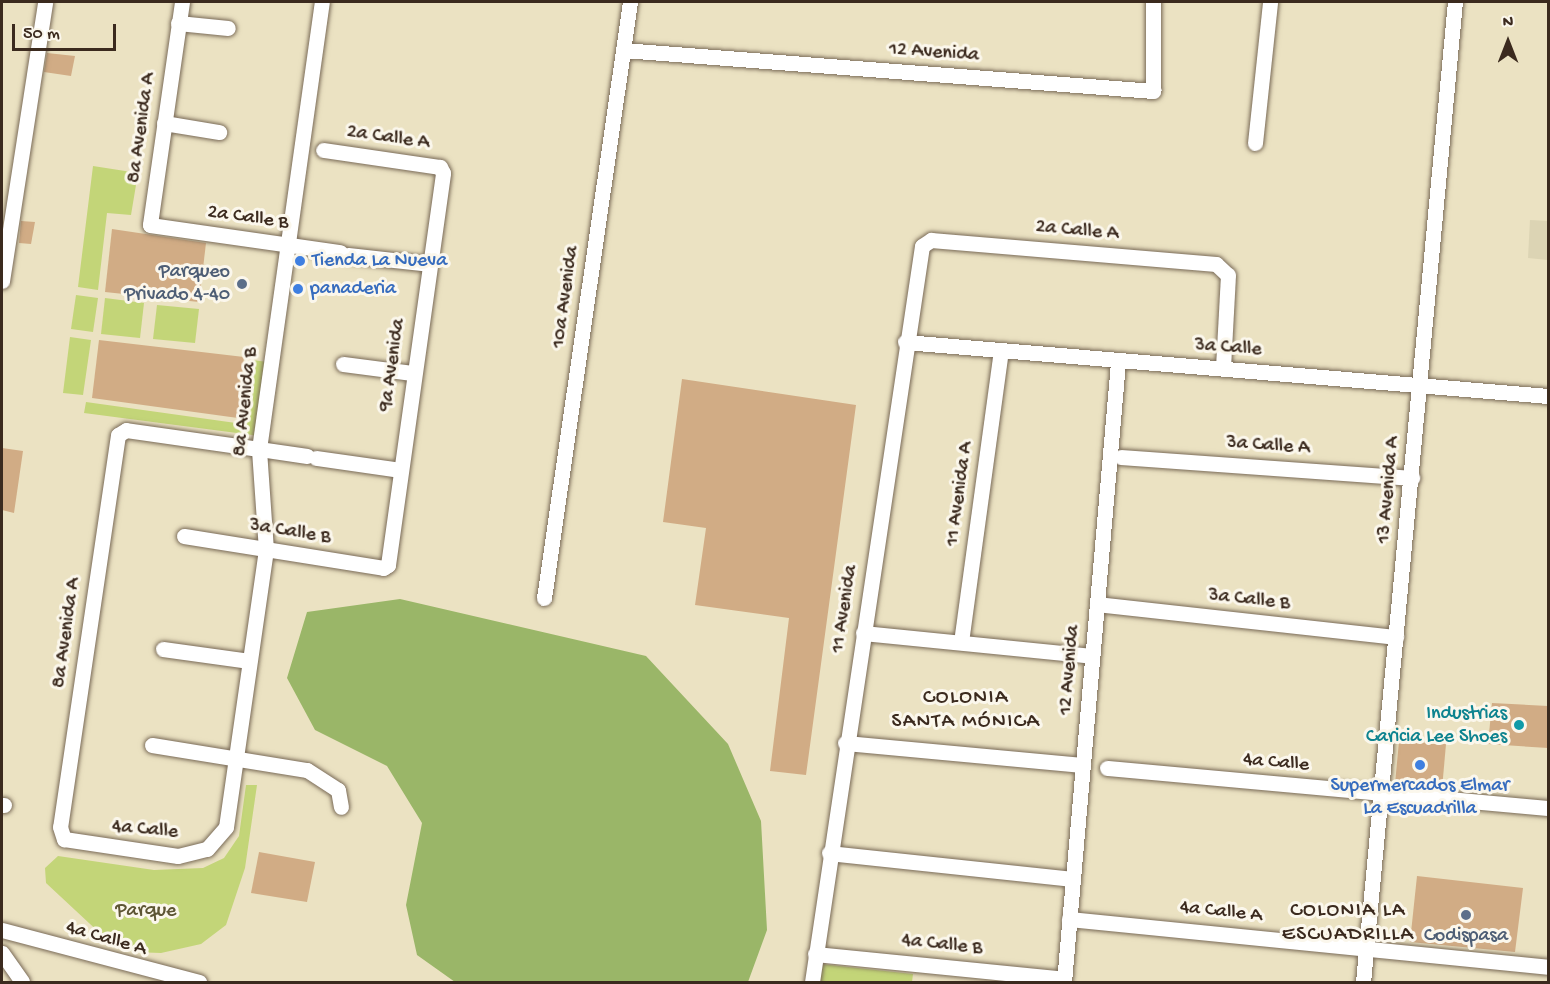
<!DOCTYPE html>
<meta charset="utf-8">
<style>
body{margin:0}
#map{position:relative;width:1550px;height:984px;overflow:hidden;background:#ebe2c2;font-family:"Gochi Hand",sans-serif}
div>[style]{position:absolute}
.built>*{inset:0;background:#dcd4b4}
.green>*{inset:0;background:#c3d578}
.forest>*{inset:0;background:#9ab668}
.building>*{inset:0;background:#d1ac85}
.roads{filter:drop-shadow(0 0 2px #796a57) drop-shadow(0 0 2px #796a57)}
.minor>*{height:15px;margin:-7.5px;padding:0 7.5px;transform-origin:7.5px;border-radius:7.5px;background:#fff}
.dots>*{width:16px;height:16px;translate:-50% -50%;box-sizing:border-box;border:3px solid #fbf7ec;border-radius:50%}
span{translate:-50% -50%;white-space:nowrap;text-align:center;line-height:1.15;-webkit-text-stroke:6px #fbf7ec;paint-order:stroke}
.street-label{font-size:20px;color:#3b2a1e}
.shop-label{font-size:20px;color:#366cbe}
.left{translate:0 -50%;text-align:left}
.service-label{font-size:20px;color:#4e5e75}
.right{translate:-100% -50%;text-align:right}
.culture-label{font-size:20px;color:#0d838f}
.park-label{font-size:20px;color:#5d5534}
.neighbourhood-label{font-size:21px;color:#3b2a1e;letter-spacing:1.5px}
.frame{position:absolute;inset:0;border:3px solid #3b2a1e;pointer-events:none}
.north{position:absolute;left:1478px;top:12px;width:60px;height:60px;-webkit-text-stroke:4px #fbf7ec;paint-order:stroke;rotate:0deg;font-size:16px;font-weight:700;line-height:24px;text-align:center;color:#3b2a1e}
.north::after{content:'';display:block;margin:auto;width:21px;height:27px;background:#3b2a1e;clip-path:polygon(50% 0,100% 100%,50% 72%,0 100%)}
.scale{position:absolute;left:12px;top:24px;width:104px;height:27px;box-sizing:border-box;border:3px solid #3b2a1e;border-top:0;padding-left:8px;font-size:18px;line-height:21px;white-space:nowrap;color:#3b2a1e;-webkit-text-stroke:4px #fbf7ec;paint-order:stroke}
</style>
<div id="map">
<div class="built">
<div style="clip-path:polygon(1530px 220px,1548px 221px,1548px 260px,1528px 258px)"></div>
</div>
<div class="green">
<div style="clip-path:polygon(93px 166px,138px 173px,131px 215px,107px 213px,98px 290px,78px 287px)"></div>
<div style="clip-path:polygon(76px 295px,98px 298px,93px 332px,71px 329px)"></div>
<div style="clip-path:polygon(105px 298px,144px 303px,140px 338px,101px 334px)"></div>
<div style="clip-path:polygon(157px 305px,199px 309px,195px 343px,153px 339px)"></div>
<div style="clip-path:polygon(70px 337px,91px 340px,83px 395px,63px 393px)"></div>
<div style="clip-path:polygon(251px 360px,268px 362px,259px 436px,84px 413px,86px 402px,243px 424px)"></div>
<div style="clip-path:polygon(246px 785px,257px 785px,245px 868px,226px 925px,201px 944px,161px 953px,133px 952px,104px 937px,46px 883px,45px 868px,58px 856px,154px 870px,203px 868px,224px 858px,239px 836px)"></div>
<div style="clip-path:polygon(821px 964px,913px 974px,912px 982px,819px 982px)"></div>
</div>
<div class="forest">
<div style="clip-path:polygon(400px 599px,646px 656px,728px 744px,761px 821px,767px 930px,748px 982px,455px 982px,417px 955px,406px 905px,422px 823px,387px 766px,315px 730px,287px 678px,307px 612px)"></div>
</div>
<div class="building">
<div style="clip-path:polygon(47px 53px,75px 56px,71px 76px,44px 72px)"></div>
<div style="clip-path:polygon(21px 221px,35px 222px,31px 244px,19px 243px)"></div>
<div style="clip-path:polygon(112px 229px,206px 243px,199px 302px,105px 292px)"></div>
<div style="clip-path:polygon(99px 340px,244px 357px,238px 418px,92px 398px)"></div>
<div style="clip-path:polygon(682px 379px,856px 405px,806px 775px,770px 771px,789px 618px,695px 605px,706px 528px,663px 522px)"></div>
<div style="clip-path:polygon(2px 448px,23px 451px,14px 513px,2px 510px)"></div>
<div style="clip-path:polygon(1492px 703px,1548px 706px,1548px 748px,1488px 744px)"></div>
<div style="clip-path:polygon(1399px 741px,1446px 744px,1442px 789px,1395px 784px)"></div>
<div style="clip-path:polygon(259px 852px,315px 862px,307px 902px,251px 893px)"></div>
<div style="clip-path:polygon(1417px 876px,1523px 888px,1515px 952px,1410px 942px)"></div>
</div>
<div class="roads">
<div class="minor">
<div style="left:182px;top:2px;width:225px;rotate:98.2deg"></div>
<div style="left:150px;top:225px;width:192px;rotate:8.1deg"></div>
<div style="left:178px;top:23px;width:50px;rotate:5.7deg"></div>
<div style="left:623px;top:50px;width:532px;rotate:4.42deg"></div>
<div style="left:1153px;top:91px;width:89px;rotate:-90deg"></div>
<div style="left:164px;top:123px;width:56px;rotate:9.3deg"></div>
<div style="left:1255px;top:143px;width:142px;rotate:-83.9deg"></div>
<div style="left:348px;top:255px;width:81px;rotate:6.3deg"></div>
<div style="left:2px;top:281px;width:282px;rotate:-81.2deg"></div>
<div style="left:905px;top:342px;width:645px;rotate:4.8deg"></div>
<div style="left:343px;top:364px;width:70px;rotate:7.4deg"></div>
<div style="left:307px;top:456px;width:49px;rotate:-171.7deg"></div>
<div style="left:259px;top:449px;width:134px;rotate:-171.9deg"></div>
<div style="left:126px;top:430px;width:9px;rotate:148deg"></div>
<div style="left:118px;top:435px;width:396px;rotate:98.4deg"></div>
<div style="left:60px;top:827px;width:13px;rotate:72deg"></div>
<div style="left:64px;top:839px;width:115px;rotate:8.5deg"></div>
<div style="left:178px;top:856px;width:30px;rotate:-14deg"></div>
<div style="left:207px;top:849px;width:29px;rotate:-49deg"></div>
<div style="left:226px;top:827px;width:280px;rotate:-81.8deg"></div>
<div style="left:266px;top:550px;width:101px;rotate:-94deg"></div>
<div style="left:259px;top:449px;width:451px;rotate:-82deg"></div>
<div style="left:1121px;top:457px;width:292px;rotate:4.1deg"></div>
<div style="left:316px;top:458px;width:85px;rotate:8.1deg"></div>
<div style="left:184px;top:536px;width:202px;rotate:9.1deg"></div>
<div style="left:383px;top:568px;width:6px;rotate:-31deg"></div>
<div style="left:388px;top:565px;width:396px;rotate:-82deg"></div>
<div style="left:443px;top:173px;width:7px;rotate:-117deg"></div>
<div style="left:440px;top:167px;width:118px;rotate:-171.7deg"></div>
<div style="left:544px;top:598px;width:602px;rotate:-81.79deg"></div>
<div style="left:1097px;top:604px;width:301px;rotate:6.3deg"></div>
<div style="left:863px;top:633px;width:230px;rotate:5.7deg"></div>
<div style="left:961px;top:642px;width:294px;rotate:-82.2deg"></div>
<div style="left:163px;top:649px;width:87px;rotate:7.9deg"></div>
<div style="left:845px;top:743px;width:239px;rotate:5.3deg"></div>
<div style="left:152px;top:745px;width:157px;rotate:9.2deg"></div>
<div style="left:307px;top:770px;width:37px;rotate:33deg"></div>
<div style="left:338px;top:790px;width:17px;rotate:80deg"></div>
<div style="left:1107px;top:768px;width:443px;rotate:5.2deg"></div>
<div style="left:2px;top:805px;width:2px"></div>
<div style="left:829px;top:853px;width:245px;rotate:6.1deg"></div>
<div style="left:1069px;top:919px;width:481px;rotate:5.7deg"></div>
<div style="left:2px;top:930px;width:204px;rotate:14.8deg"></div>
<div style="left:2px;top:953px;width:35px;rotate:55deg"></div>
<div style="left:815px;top:954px;width:250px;rotate:5.7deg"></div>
<div style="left:812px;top:982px;width:744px;rotate:-81.5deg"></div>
<div style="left:922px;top:246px;width:11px;rotate:-34deg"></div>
<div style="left:931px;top:240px;width:286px;rotate:4.8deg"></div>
<div style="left:1216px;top:264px;width:16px;rotate:43deg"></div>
<div style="left:1228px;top:275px;width:93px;rotate:93.1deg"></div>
<div style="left:1064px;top:982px;width:622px;rotate:-85.02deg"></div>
<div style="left:1363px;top:982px;width:984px;rotate:-84.64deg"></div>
</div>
</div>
<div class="dots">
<div style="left:300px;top:261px;background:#3f7fe0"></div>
<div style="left:242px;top:284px;background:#5c6f8a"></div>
<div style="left:298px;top:289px;background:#3f7fe0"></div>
<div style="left:1519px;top:725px;background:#0f9aa8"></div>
<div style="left:1420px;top:765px;background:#3f7fe0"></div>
<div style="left:1466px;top:915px;background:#5c6f8a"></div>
</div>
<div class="street-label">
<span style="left:934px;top:53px;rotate:4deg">12 Avenida</span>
<span style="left:142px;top:128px;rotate:-82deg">8a Avenida A</span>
<span style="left:388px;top:138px;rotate:8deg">2a Calle A</span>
<span style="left:248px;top:218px;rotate:8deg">2a Calle B</span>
<span style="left:1077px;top:231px;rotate:5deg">2a Calle A</span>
<span style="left:566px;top:297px;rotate:-82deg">10a Avenida</span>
<span style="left:1228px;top:348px;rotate:4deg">3a Calle</span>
<span style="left:393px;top:365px;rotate:-82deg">9a Avenida</span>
<span style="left:246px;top:402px;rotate:-84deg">8a Avenida B</span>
<span style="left:1268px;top:446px;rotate:4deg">3a Calle A</span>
<span style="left:1389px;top:490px;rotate:-85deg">13 Avenida A</span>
<span style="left:960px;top:494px;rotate:-82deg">11 Avenida A</span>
<span style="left:290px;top:532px;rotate:9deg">3a Calle B</span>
<span style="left:1249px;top:600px;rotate:6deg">3a Calle B</span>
<span style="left:845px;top:609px;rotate:-81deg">11 Avenida</span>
<span style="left:67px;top:633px;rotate:-82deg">8a Avenida A</span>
<span style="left:1070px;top:670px;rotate:-85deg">12 Avenida</span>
<span style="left:1276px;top:763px;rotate:5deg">4a Calle</span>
<span style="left:145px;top:830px;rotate:5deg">4a Calle</span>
<span style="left:1221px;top:912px;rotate:6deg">4a Calle A</span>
<span style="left:106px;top:939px;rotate:16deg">4a Calle A</span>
<span style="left:942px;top:945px;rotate:6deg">4a Calle B</span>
</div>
<div class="shop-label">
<span class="left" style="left:312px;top:261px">Tienda La Nueva</span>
<span class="left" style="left:310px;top:289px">panaderia</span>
<span style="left:1420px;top:798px">Supermercados Elmar<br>La Escuadrilla</span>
</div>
<div class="service-label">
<span class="right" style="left:230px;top:284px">Parqueo<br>Privado 4-40</span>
<span style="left:1466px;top:936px">Codispasa</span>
</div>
<div class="culture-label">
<span class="right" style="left:1507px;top:726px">Industrias<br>Caricia Lee Shoes</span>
</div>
<div class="park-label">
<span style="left:146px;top:911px">Parque</span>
</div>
<div class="neighbourhood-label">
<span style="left:966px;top:711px">COLONIA<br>SANTA MÓNICA</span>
<span style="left:1348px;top:924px">COLONIA LA<br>ESCUADRILLA</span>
</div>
<div class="frame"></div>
<div class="north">N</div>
<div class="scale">50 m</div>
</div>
